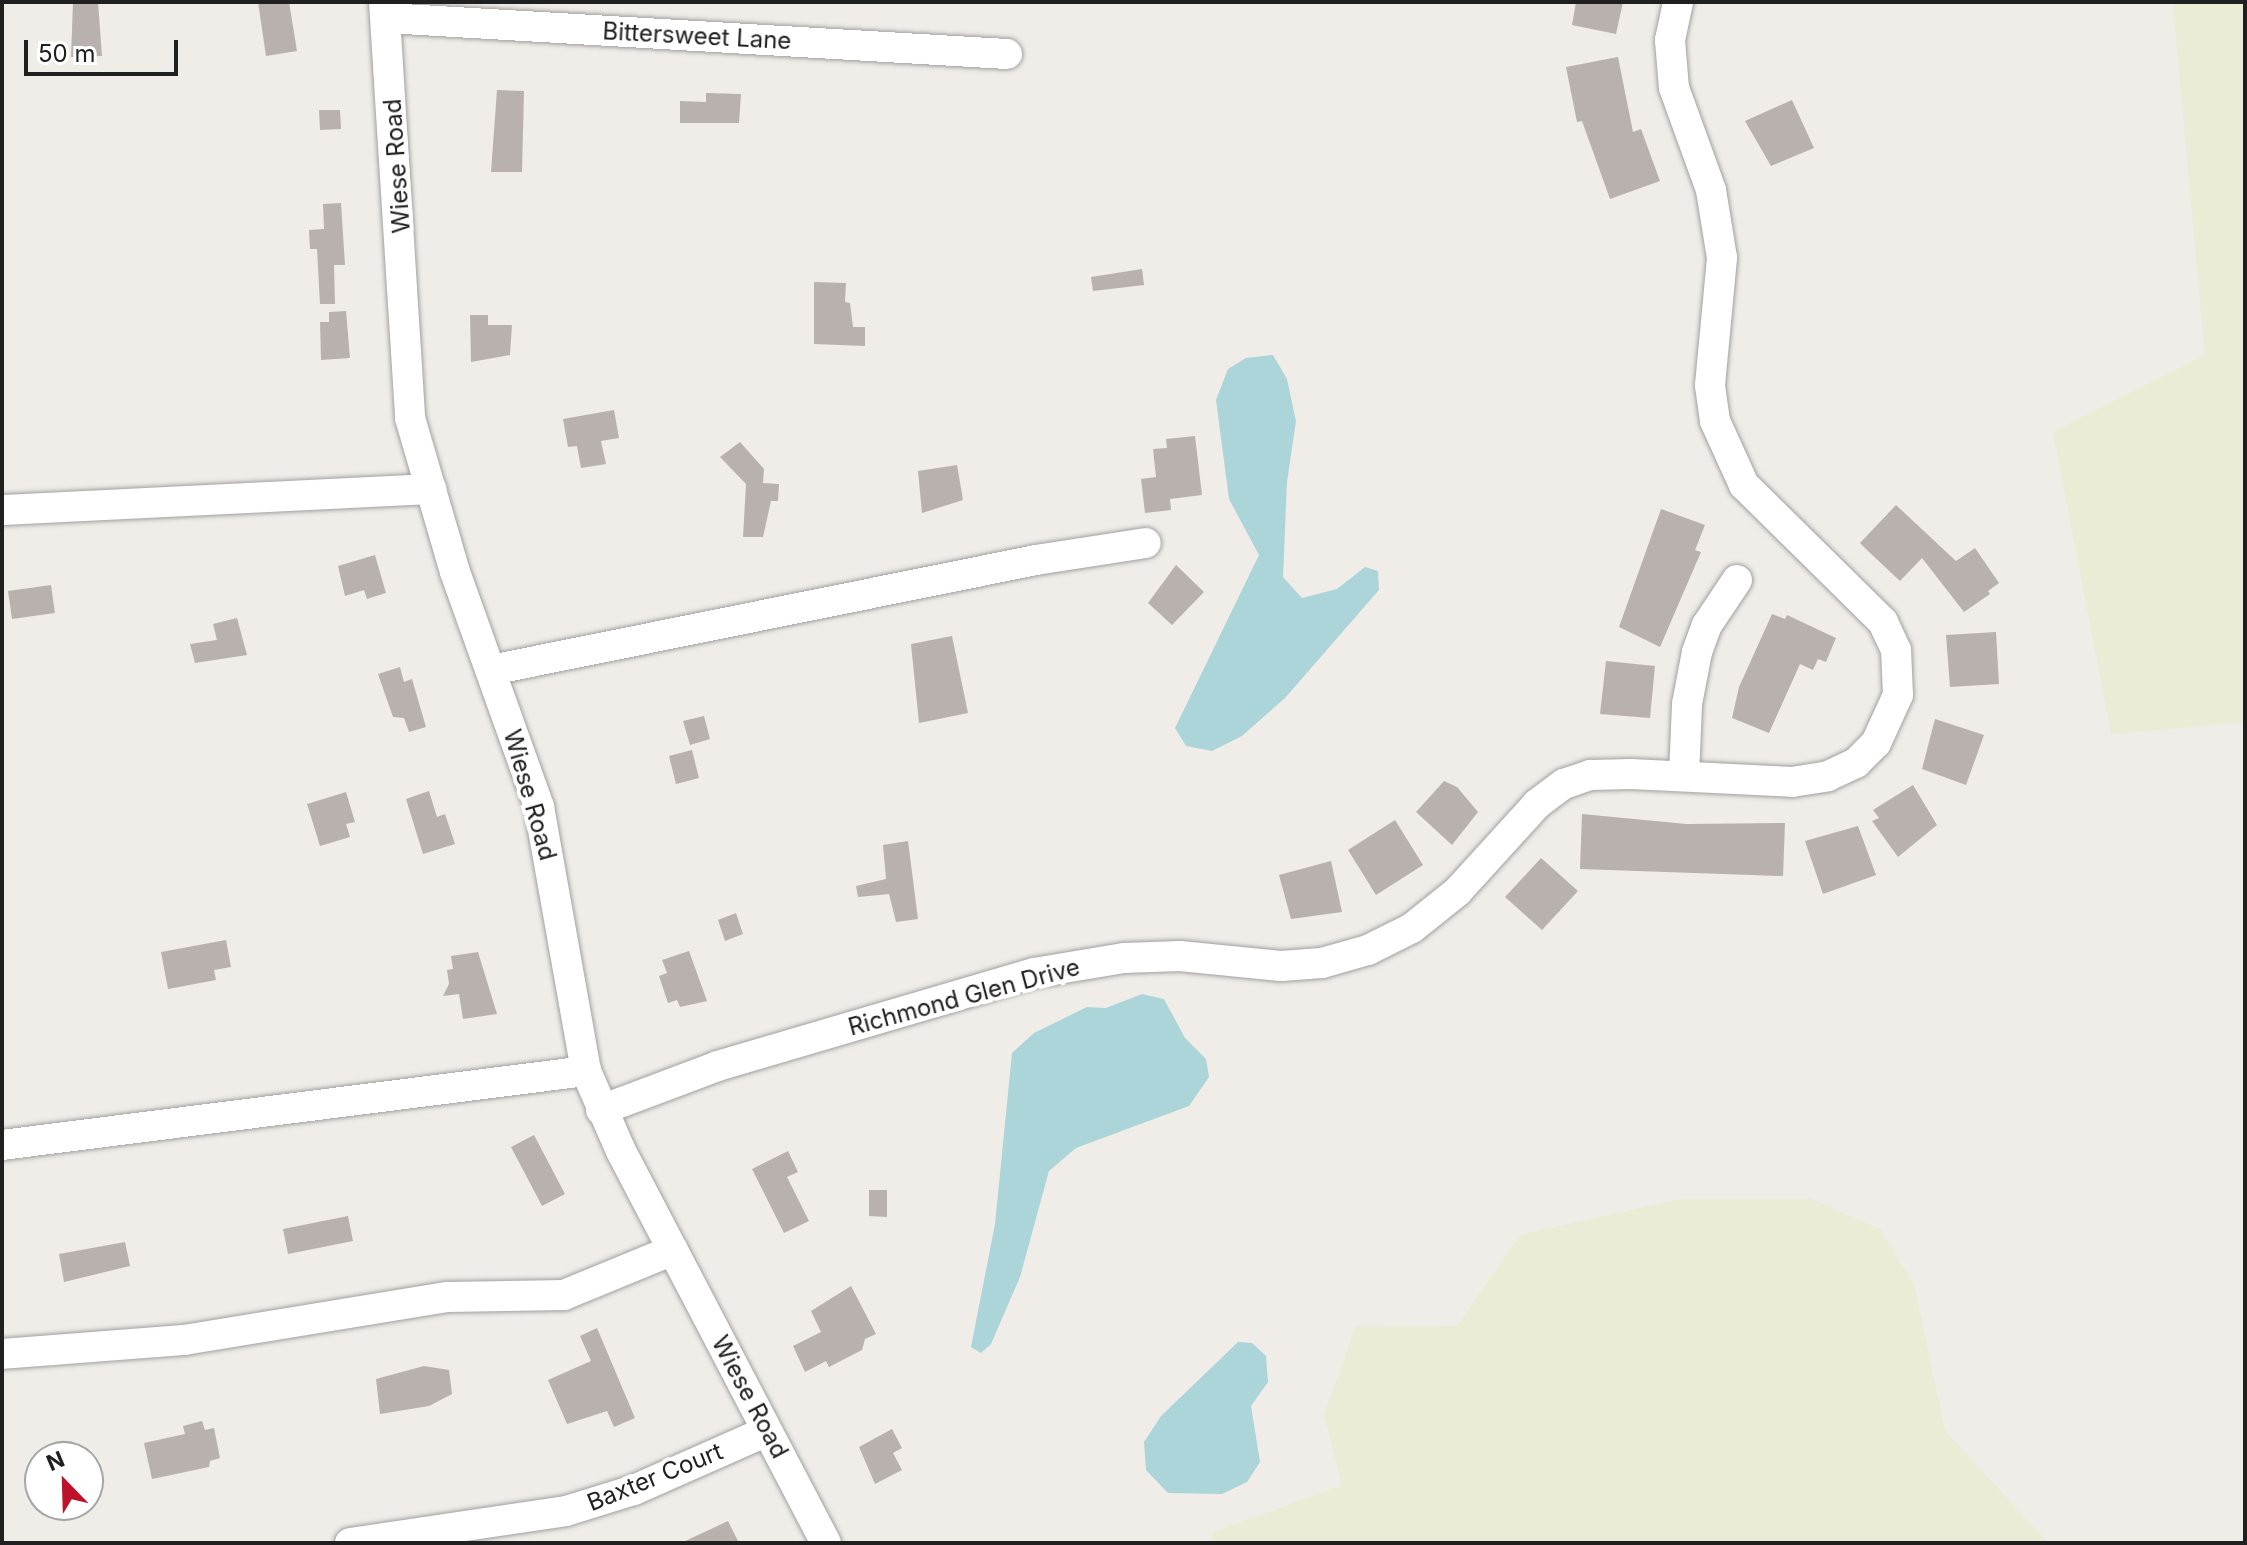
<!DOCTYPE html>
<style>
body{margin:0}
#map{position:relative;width:2247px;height:1545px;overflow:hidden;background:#f0ece8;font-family:Inter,sans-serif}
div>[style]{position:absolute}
.farmland>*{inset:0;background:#ecebd5}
.water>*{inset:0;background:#acd5d9}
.building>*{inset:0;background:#b9b1ad}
.roads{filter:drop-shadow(0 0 2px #a1a1a1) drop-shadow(0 0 2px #a1a1a1)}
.minor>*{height:30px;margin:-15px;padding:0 15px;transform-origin:15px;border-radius:15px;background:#fff}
span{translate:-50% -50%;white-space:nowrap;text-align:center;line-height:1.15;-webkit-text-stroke:8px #fff;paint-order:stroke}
.street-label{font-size:24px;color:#202020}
.frame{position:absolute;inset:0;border:4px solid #202020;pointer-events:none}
.north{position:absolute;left:24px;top:1441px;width:80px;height:80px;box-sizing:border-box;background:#fff;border:2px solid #a6a6a6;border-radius:50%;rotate:337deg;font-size:22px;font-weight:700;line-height:32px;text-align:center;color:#202020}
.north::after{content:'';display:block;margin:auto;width:28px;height:36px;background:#bd132a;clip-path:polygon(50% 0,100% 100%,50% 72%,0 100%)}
.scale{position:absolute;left:24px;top:40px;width:154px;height:36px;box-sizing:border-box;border:4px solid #202020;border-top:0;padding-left:10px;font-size:24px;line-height:28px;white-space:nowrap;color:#202020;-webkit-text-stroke:6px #fff;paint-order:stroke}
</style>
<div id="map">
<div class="farmland">
<div style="clip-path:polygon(2173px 2px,2245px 2px,2245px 722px,2111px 734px,2053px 432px,2205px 355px)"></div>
<div style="clip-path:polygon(1682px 1199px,1811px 1199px,1880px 1229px,1914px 1284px,1945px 1431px,2049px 1543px,1208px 1543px,1214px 1532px,1342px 1485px,1324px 1414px,1356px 1327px,1457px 1326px,1520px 1235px)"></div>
</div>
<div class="water">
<div style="clip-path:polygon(1273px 355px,1287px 379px,1296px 421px,1287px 482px,1283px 577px,1302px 598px,1337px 589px,1365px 567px,1378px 571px,1379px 590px,1285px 698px,1242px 736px,1212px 751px,1186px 746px,1175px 728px,1259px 555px,1229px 499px,1216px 400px,1228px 369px,1246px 358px)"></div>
<div style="clip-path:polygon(1142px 994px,1164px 999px,1185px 1038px,1206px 1059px,1209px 1077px,1189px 1106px,1076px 1148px,1049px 1171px,1020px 1277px,991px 1344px,981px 1353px,971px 1347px,995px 1224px,1012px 1053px,1034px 1033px,1087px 1007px,1106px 1008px)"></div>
<div style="clip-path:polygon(1238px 1342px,1252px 1343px,1266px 1356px,1268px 1382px,1251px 1406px,1260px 1462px,1247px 1482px,1222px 1494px,1168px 1493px,1146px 1470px,1144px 1442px,1161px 1416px)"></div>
</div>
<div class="building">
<div style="clip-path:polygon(73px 2px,98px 2px,102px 56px,71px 57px)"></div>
<div style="clip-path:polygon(258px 2px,289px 2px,297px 51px,266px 56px)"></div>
<div style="clip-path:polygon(1576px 2px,1623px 2px,1616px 34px,1572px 25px)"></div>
<div style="clip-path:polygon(1618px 57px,1633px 132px,1641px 129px,1660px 181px,1610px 199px,1582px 121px,1577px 122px,1566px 67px)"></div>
<div style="clip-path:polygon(497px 90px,524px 91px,522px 172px,491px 172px)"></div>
<div style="clip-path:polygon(706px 93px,741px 94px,739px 123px,680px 123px,680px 101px,706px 102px)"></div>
<div style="clip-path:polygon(1792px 100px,1814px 148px,1771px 166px,1745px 121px)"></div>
<div style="clip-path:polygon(319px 110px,340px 110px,341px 129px,320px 130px)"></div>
<div style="clip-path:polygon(341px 203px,345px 265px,334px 265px,335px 304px,320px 304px,317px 249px,310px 249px,309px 230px,324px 229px,323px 204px)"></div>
<div style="clip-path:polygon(1142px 269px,1144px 285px,1093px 291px,1091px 277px)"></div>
<div style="clip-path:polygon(814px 282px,846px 283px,845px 302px,850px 303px,853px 327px,865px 327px,865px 346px,814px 344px)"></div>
<div style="clip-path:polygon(346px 311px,350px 358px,321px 360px,320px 322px,329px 322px,329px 312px)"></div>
<div style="clip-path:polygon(470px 315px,488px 315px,488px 325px,512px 325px,510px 355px,471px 362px)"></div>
<div style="clip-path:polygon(614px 410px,619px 438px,601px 441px,606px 464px,581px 468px,577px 446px,568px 447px,563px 419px)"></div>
<div style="clip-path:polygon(1195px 436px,1202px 495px,1170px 499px,1171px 510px,1145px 513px,1141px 479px,1156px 477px,1153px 449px,1167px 448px,1166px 439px)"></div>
<div style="clip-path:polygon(740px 442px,764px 469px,763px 483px,779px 484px,778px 501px,771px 501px,763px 537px,743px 537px,746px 484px,720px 457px)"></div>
<div style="clip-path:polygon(957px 465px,963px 500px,922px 513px,918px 471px)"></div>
<div style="clip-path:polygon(1896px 505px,1956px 561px,1975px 548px,1999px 583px,1988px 591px,1990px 594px,1964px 612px,1922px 558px,1900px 581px,1868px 551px,1860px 543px)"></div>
<div style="clip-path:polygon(1661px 509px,1705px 525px,1695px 550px,1701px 552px,1660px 647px,1619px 627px)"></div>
<div style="clip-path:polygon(375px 555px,386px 593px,367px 599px,364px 590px,345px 596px,338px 566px)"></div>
<div style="clip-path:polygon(1176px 565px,1204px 592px,1172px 625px,1148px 603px)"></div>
<div style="clip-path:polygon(51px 585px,55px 613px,12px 619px,8px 591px)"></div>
<div style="clip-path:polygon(1772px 614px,1785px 619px,1787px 615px,1836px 638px,1826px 662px,1818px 659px,1813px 670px,1800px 664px,1769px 733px,1732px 718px,1739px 687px)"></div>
<div style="clip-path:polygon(237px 618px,247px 655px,195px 663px,190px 644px,217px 640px,213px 624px)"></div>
<div style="clip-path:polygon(1996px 632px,1999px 684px,1950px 687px,1946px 635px)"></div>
<div style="clip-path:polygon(952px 636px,968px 713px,919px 723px,911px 644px)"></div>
<div style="clip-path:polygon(1606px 661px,1655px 666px,1650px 718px,1600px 714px)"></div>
<div style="clip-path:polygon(400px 667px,404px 682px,412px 679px,426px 727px,409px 732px,404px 718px,393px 717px,378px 674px)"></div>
<div style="clip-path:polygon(704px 716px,710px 739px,690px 745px,683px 721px)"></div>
<div style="clip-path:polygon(1935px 719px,1984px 735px,1966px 785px,1922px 769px)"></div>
<div style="clip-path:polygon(692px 750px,699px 778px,676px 784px,669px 756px)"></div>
<div style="clip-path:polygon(1444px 781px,1457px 787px,1478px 812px,1452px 845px,1416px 812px)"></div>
<div style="clip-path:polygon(1913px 785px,1937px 825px,1898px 857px,1872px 821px,1879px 818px,1873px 810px)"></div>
<div style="clip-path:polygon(429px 791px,437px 817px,445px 814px,455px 844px,423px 854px,406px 799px)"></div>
<div style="clip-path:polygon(346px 792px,355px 822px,346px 824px,350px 837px,320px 846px,307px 804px)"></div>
<div style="clip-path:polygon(1582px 814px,1686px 824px,1785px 823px,1783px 876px,1580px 869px)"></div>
<div style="clip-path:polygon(1395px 820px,1423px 865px,1376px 895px,1348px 850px)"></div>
<div style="clip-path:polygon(1858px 826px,1876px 875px,1823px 894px,1805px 841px)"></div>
<div style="clip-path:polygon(908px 841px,918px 919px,896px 922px,889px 894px,858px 897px,856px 886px,886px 879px,883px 845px)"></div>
<div style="clip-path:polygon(1541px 858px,1578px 891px,1542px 930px,1505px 897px)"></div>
<div style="clip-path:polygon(1331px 861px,1342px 912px,1291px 919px,1279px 875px)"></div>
<div style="clip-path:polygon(736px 913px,743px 934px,725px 941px,718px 920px)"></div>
<div style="clip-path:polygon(226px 940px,231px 967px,214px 970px,216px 980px,168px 989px,161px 952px)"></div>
<div style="clip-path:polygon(689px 951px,707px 1001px,680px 1007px,677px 1000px,668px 1003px,659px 976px,667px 973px,662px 960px)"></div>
<div style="clip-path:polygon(478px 952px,497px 1014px,463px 1019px,459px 994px,443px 996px,449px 984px,447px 970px,453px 969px,451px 956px)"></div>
<div style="clip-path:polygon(534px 1135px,565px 1194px,542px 1206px,511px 1147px)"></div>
<div style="clip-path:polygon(788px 1151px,798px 1172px,787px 1177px,809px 1221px,784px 1233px,752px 1169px)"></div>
<div style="clip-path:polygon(869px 1190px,887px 1190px,887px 1217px,869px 1216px)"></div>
<div style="clip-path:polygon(348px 1216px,353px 1241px,288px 1254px,283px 1229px)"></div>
<div style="clip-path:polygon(125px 1242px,130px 1266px,64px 1282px,59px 1254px)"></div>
<div style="clip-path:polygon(851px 1286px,876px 1334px,865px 1339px,862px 1350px,829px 1367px,826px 1361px,805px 1372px,793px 1346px,821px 1332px,811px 1311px)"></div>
<div style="clip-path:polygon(597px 1328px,635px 1418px,614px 1427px,607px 1411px,567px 1424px,548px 1380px,591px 1361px,580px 1336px)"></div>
<div style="clip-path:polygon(424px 1366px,449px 1370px,452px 1394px,429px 1406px,380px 1414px,376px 1379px)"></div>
<div style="clip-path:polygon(202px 1421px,205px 1430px,214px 1428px,220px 1458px,210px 1461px,209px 1467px,152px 1479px,144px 1443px,185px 1434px,183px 1426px)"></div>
<div style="clip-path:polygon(892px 1429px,902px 1448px,893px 1453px,902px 1470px,875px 1484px,859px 1447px)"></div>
<div style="clip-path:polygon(728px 1521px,739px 1543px,681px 1543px)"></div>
</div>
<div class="roads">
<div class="minor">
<div style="left:384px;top:2px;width:417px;rotate:86.4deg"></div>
<div style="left:410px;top:418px;width:160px;rotate:73.7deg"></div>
<div style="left:455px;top:572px;width:250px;rotate:70.3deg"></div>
<div style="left:539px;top:807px;width:268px;rotate:79.9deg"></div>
<div style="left:586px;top:1071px;width:87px;rotate:66.4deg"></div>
<div style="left:621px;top:1151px;width:442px;rotate:62.4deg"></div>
<div style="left:386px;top:18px;width:622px;rotate:3.32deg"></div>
<div style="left:2px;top:510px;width:430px;rotate:-2.8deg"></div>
<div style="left:491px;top:670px;width:556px;rotate:-11.41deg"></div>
<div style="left:1036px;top:560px;width:111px;rotate:-8.8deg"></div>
<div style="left:1684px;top:776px;width:72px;rotate:-87.6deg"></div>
<div style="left:1687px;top:704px;width:53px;rotate:-79.1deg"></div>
<div style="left:1697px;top:652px;width:29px;rotate:-70deg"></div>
<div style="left:1707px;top:625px;width:54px;rotate:-56.3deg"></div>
<div style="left:601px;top:1110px;width:125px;rotate:-20.6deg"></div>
<div style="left:718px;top:1066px;width:329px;rotate:-16.4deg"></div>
<div style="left:1034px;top:973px;width:91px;rotate:-9.5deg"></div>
<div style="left:1124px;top:958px;width:56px;rotate:-2deg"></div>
<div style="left:1180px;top:956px;width:101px;rotate:5.7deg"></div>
<div style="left:1281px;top:966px;width:41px;rotate:-4.2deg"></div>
<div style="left:1322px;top:963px;width:48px;rotate:-15.8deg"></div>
<div style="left:1368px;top:950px;width:49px;rotate:-26.6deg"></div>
<div style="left:1412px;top:928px;width:58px;rotate:-38.7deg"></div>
<div style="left:1457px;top:892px;width:119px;rotate:-47.7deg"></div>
<div style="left:1537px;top:804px;width:34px;rotate:-37deg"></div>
<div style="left:1564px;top:784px;width:28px;rotate:-19deg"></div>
<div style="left:1590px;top:775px;width:41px;rotate:-1.4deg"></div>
<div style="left:1631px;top:774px;width:161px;rotate:2.8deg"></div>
<div style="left:1792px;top:782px;width:36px;rotate:-9deg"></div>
<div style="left:1828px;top:776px;width:31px;rotate:-25deg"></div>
<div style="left:1856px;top:763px;width:28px;rotate:-45deg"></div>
<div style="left:1876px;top:743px;width:53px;rotate:-65.4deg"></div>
<div style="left:1898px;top:695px;width:45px;rotate:-92.5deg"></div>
<div style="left:1896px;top:650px;width:31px;rotate:-115deg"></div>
<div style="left:1883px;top:622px;width:195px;rotate:-135.4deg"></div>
<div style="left:1744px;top:485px;width:70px;rotate:-114.4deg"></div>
<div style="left:1715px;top:421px;width:36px;rotate:-98deg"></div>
<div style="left:1710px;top:385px;width:128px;rotate:-84.6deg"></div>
<div style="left:1722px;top:258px;width:69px;rotate:-99.2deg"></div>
<div style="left:1711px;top:190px;width:109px;rotate:-109.9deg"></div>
<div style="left:1674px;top:88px;width:48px;rotate:-94.8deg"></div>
<div style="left:1670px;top:40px;width:39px;rotate:-78deg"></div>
<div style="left:2px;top:1145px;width:589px;rotate:-7.22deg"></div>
<div style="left:2px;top:1354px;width:183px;rotate:-4.4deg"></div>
<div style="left:184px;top:1340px;width:267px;rotate:-9.3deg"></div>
<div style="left:448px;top:1297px;width:116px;rotate:-1deg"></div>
<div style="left:564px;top:1295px;width:118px;rotate:-22.4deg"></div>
<div style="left:350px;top:1543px;width:218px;rotate:-8.4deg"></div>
<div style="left:566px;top:1511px;width:71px;rotate:-17.2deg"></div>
<div style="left:634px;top:1490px;width:145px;rotate:-23.9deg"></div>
</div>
</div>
<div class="street-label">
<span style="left:697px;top:36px;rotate:3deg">Bittersweet Lane</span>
<span style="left:397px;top:166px;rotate:-94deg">Wiese Road</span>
<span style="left:530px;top:795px;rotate:74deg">Wiese Road</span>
<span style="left:964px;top:997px;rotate:-15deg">Richmond Glen Drive</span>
<span style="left:750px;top:1397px;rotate:62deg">Wiese Road</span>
<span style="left:655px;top:1477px;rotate:-22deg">Baxter Court</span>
</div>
<div class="frame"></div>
<div class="north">N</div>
<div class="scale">50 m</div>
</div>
